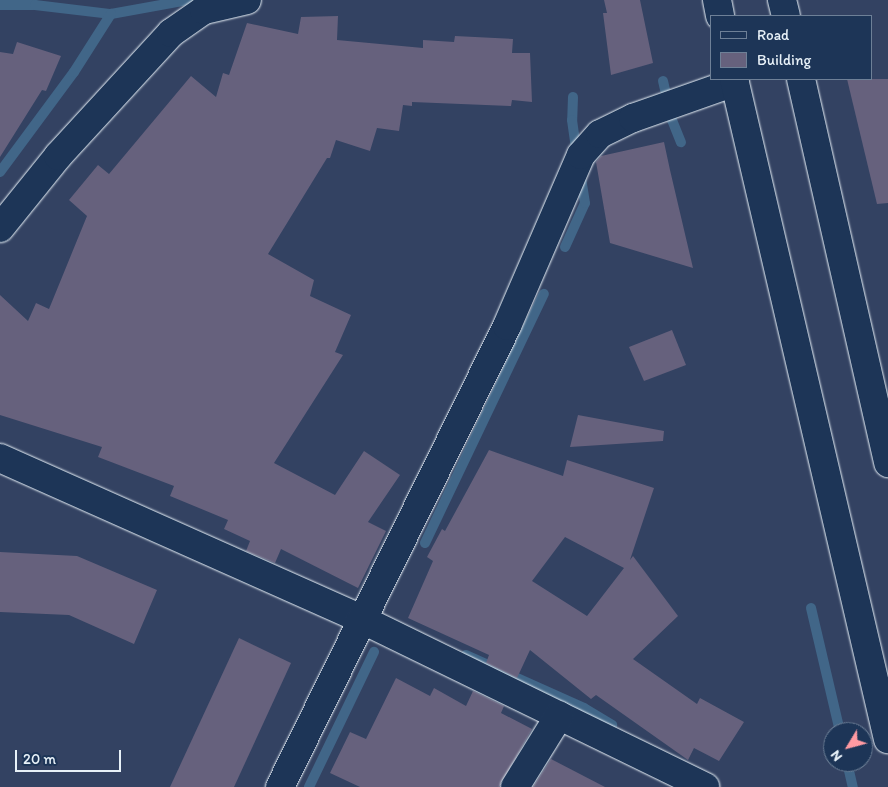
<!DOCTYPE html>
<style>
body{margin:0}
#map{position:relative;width:888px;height:787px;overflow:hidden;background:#334262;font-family:Itim,sans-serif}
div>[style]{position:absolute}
.stream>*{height:10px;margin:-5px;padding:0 5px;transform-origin:5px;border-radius:5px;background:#416688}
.building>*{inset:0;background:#66617d}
.roads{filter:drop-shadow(0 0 1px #e8f1f8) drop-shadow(0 0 1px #e8f1f8)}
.street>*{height:28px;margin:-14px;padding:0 14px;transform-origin:14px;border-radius:14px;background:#1d3557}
.secondary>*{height:28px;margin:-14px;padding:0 14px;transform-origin:14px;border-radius:14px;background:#1d3557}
span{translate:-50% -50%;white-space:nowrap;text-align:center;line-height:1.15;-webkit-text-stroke:5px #1d3557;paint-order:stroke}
.legend{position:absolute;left:710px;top:15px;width:162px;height:65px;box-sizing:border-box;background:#1d3557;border:1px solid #6e8097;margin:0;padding:6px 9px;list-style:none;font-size:15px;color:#e8f1f8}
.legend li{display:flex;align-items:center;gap:10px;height:25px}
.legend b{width:25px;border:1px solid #6e8097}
.north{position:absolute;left:823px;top:722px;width:50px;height:50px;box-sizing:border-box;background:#1d3557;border:1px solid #6e8097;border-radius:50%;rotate:233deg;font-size:14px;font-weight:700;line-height:20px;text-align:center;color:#e8f1f8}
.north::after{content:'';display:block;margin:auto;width:18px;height:22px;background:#ff9aa2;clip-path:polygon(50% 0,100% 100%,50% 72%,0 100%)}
.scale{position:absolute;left:15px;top:750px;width:106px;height:22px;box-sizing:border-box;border:2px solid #e8f1f8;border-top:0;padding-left:6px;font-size:15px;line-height:18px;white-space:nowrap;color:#e8f1f8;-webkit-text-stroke:4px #1d3557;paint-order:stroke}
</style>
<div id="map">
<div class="stream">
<div style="left:0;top:5px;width:35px"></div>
<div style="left:35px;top:5px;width:77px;rotate:6.8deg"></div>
<div style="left:111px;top:14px;width:78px;rotate:-10.3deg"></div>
<div style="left:663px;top:81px;width:40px;rotate:77deg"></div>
<div style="left:672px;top:120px;width:24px;rotate:68deg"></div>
<div style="left:573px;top:97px;width:23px;rotate:92deg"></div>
<div style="left:572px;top:120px;width:34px;rotate:82deg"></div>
<div style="left:0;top:172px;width:124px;rotate:-53.5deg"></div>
<div style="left:74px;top:72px;width:69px;rotate:-57.5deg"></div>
<div style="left:565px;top:247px;width:48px;rotate:-65.6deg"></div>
<div style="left:585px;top:203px;width:30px;rotate:-99deg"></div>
<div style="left:425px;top:543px;width:276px;rotate:-64.5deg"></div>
<div style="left:811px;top:608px;width:127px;rotate:76.8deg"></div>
<div style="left:466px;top:655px;width:129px;rotate:24.2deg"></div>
<div style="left:584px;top:708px;width:33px;rotate:31deg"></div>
<div style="left:847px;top:762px;width:26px;rotate:77deg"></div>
<div style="left:309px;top:787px;width:150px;rotate:-64.3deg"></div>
</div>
<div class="building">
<div style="clip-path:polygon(604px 0,640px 0,653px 63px,611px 75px,603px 13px,607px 13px)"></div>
<div style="clip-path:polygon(338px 16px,337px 40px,423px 48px,423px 40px,454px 42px,455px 36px,513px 39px,512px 53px,530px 53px,532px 102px,512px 100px,511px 106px,412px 102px,412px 106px,403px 105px,399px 131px,377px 128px,370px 151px,336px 140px,330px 158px,327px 158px,268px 254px,314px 280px,310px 296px,351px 315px,335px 352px,343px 355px,274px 463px,335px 495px,364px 451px,400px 475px,368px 522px,386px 531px,358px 588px,281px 549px,275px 563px,246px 551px,250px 541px,224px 529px,228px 520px,170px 496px,174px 486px,98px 457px,102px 447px,0 415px,0 295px,28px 321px,36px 303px,49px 309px,87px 216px,69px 200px,98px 165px,109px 174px,191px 76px,216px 97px,223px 73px,229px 75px,247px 23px,298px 34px,301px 17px)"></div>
<div style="clip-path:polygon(17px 42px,61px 56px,46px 91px,42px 90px,0 157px,0 52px,13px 54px)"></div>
<div style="clip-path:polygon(847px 79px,888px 79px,888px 203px,877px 204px)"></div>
<div style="clip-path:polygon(664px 142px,670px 170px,693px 268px,610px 243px,596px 162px,601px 156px)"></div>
<div style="clip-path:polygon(672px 330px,686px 365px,644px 381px,629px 347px)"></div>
<div style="clip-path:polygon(578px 415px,664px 431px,663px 441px,570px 447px)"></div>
<div style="clip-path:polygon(evenodd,489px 450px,563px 476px,567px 460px,654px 488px,630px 560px,633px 556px,678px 616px,633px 659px,697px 704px,700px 698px,744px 722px,719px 761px,694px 748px,688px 760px,596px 695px,591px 699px,530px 650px,517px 678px,486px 663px,489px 655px,408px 618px,433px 561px,427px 557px,442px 529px,445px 531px,489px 450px,565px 537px,624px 568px,587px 616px,532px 581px,565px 537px)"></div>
<div style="clip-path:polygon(0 552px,77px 556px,157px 590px,134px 644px,69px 615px,0 612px)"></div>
<div style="clip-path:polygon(239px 638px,291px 663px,234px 787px,170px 787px)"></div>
<div style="clip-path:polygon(396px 678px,430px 696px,434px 688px,466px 706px,473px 691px,504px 706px,501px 713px,532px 729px,499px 787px,360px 787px,330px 773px,350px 732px,366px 739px)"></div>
<div style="clip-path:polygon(551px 759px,605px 787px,533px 787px)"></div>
</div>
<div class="roads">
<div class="street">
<div style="left:0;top:228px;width:92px;rotate:-51.1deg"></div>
<div style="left:58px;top:156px;width:167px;rotate:-47.4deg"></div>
<div style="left:171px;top:33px;width:40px;rotate:-34.9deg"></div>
<div style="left:204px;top:10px;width:44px;rotate:-13.1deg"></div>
<div style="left:0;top:458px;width:395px;rotate:24deg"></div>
<div style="left:361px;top:619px;width:383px;rotate:26deg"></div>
<div style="left:280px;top:787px;width:514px;rotate:-63.78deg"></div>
<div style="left:507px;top:326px;width:186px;rotate:-66.6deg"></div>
<div style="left:581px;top:155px;width:28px;rotate:-48deg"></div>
<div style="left:600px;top:134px;width:37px;rotate:-26deg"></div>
<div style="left:633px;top:118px;width:108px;rotate:-19.4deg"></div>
<div style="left:515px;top:787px;width:84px;rotate:-58.2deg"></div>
</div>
<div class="secondary">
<div style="left:717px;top:0;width:16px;rotate:79deg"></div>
<div style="left:782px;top:0;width:16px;rotate:76deg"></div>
<div style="left:734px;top:79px;width:678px;rotate:76.87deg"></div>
<div style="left:801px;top:79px;width:394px;rotate:77.2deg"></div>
</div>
</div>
<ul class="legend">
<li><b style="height:6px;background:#1d3557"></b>Road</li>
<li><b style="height:14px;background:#66617d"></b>Building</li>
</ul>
<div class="north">N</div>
<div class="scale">20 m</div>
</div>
